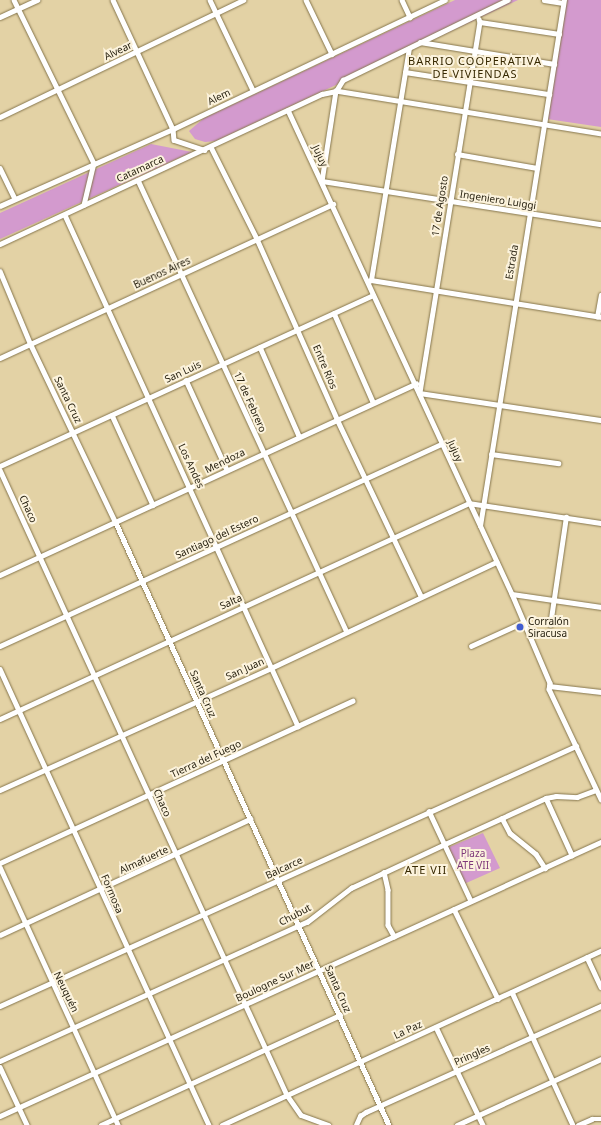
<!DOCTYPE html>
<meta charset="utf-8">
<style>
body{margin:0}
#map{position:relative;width:601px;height:1125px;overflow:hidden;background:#e3d2a5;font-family:"Noto Sans",sans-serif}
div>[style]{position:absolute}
.green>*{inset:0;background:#d39ace}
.roads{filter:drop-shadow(0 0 1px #86764d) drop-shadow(0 0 1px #86764d)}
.minor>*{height:4.5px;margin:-2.25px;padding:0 2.25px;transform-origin:2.25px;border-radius:2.25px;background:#fff}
.dots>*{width:11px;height:11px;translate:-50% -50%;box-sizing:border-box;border:2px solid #fcf3dd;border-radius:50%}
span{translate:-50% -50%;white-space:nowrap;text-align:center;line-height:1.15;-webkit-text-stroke:4px #fcf3dd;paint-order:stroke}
.street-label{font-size:10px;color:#282211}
.poi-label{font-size:10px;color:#282211}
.left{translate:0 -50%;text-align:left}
.park-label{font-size:10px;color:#7e377a}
.neighbourhood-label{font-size:11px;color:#362800;letter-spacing:1px}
</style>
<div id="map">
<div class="green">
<div style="clip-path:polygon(455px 0,518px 0,216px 141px,205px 142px,195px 139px,189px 131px,204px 118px)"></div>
<div style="clip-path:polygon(566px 0,601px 0,601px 127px,547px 119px)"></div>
<div style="clip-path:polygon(151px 144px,192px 152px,0 239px,0 213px)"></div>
<div style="clip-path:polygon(483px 833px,500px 868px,464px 884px,447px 848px)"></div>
</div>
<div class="roads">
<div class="minor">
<div style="left:14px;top:0;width:182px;rotate:63.9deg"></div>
<div style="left:94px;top:163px;width:43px;rotate:103.4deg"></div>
<div style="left:113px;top:0;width:142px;rotate:65.1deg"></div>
<div style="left:173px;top:129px;width:11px;rotate:85deg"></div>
<div style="left:174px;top:140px;width:32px;rotate:18deg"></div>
<div style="left:210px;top:0;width:100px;rotate:64.5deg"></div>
<div style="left:306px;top:0;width:60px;rotate:64.3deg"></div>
<div style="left:402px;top:0;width:19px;rotate:65deg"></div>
<div style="left:544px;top:0;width:19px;rotate:9deg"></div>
<div style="left:0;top:17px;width:41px;rotate:-24.7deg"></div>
<div style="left:479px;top:19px;width:3px;rotate:72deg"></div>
<div style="left:480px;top:22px;width:80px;rotate:8.6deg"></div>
<div style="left:480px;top:22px;width:376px;rotate:99.2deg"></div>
<div style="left:420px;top:393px;width:183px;rotate:8.5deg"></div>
<div style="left:420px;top:42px;width:136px;rotate:9.3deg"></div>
<div style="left:405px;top:72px;width:146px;rotate:8.7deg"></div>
<div style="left:288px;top:110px;width:533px;rotate:65.16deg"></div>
<div style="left:512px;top:594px;width:97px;rotate:66.9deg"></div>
<div style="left:550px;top:683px;width:6px;rotate:99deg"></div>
<div style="left:549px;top:689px;width:122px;rotate:64.7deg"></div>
<div style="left:0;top:117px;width:270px;rotate:-25.7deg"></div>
<div style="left:601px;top:134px;width:268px;rotate:-170.8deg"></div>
<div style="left:336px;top:91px;width:91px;rotate:98.8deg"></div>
<div style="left:322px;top:181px;width:282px;rotate:8.8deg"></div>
<div style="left:211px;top:147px;width:103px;rotate:63.4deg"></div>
<div style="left:257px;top:239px;width:197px;rotate:66deg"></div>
<div style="left:337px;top:419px;width:196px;rotate:64.6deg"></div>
<div style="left:457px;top:154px;width:81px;rotate:9.9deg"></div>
<div style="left:0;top:168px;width:34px;rotate:64deg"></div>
<div style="left:138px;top:180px;width:497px;rotate:65.2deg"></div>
<div style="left:0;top:206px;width:189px;rotate:-24deg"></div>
<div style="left:173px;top:129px;width:301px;rotate:-25.4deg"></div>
<div style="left:65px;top:215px;width:562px;rotate:65.49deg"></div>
<div style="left:0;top:244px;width:355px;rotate:-25deg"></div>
<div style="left:322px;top:94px;width:14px;rotate:-12deg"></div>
<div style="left:336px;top:91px;width:13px;rotate:-58deg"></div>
<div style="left:343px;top:80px;width:183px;rotate:-25.9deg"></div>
<div style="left:0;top:271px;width:80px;rotate:67.3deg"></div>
<div style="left:31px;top:345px;width:197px;rotate:64.5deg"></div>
<div style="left:116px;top:523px;width:661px;rotate:65.61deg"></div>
<div style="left:371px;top:280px;width:234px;rotate:-80.7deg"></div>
<div style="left:368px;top:282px;width:4px;rotate:-34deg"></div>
<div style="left:371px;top:280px;width:233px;rotate:9.1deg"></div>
<div style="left:334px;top:313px;width:97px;rotate:66.3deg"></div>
<div style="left:597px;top:317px;width:22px;rotate:-80deg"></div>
<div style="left:260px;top:347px;width:97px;rotate:66.3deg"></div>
<div style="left:0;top:358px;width:367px;rotate:-24.8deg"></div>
<div style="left:186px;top:380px;width:99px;rotate:65.5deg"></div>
<div style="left:112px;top:415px;width:99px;rotate:65.5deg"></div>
<div style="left:491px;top:454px;width:68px;rotate:7.7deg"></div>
<div style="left:0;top:466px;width:410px;rotate:-24.6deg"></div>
<div style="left:0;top:470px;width:688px;rotate:65.34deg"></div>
<div style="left:287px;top:1095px;width:24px;rotate:55deg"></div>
<div style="left:301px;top:1115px;width:29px;rotate:20deg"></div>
<div style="left:480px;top:526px;width:533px;rotate:-80.93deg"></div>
<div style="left:0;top:575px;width:458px;rotate:-24.7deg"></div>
<div style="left:512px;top:594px;width:90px;rotate:8.3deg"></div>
<div style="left:550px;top:625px;width:109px;rotate:-81.6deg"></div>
<div style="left:0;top:646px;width:486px;rotate:-24.6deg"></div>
<div style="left:471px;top:646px;width:58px;rotate:-24.4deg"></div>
<div style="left:0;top:669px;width:502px;rotate:65.38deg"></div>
<div style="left:549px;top:686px;width:52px;rotate:6.6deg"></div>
<div style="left:0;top:719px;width:516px;rotate:-24.73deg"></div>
<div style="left:469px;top:503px;width:134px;rotate:8.6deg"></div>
<div style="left:0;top:790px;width:297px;rotate:-24.2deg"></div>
<div style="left:271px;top:668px;width:249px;rotate:-25.2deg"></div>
<div style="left:546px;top:798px;width:63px;rotate:65.5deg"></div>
<div style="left:429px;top:811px;width:99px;rotate:65deg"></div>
<div style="left:502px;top:818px;width:17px;rotate:62deg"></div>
<div style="left:510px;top:833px;width:33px;rotate:39deg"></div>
<div style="left:536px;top:854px;width:17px;rotate:57deg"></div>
<div style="left:0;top:863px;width:388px;rotate:-24.7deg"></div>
<div style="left:0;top:867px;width:284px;rotate:65.4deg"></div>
<div style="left:384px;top:872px;width:18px;rotate:77deg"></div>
<div style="left:388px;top:890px;width:35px;rotate:90deg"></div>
<div style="left:388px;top:925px;width:13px;rotate:61deg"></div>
<div style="left:454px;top:909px;width:100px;rotate:63.9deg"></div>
<div style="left:0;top:935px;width:276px;rotate:-24.9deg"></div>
<div style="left:587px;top:957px;width:33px;rotate:65deg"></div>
<div style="left:512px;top:992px;width:146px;rotate:65.4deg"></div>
<div style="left:0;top:1006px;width:632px;rotate:-24.29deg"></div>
<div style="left:436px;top:1027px;width:109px;rotate:64.4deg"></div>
<div style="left:0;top:1061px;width:337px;rotate:-24.4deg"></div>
<div style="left:307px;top:922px;width:56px;rotate:-37.7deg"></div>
<div style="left:351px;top:888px;width:104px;rotate:-25.1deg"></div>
<div style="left:445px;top:844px;width:111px;rotate:-24.5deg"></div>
<div style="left:546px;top:798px;width:10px;rotate:-11deg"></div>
<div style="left:556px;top:796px;width:21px;rotate:3deg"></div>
<div style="left:577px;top:797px;width:20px;rotate:-20deg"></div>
<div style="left:0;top:1067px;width:64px;rotate:65deg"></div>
<div style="left:0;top:1116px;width:661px;rotate:-24.51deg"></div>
<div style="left:101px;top:1125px;width:263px;rotate:-24.7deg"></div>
<div style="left:222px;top:1125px;width:417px;rotate:-24.7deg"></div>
<div style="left:356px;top:1125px;width:10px;rotate:-66deg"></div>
<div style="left:360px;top:1116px;width:7px;rotate:-34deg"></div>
<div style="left:366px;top:1112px;width:258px;rotate:-24.3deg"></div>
<div style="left:457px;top:1125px;width:158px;rotate:-24.6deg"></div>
<div style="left:578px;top:1125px;width:15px;rotate:-23deg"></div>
<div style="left:592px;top:1119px;width:9px"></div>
</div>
</div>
<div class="dots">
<div style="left:520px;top:627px;background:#425dd0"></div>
</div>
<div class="street-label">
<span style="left:118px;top:51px;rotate:-26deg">Alvear</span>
<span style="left:219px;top:97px;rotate:-26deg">Alem</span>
<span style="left:320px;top:156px;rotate:65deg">Jujuy</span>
<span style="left:140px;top:169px;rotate:-25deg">Catamarca</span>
<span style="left:498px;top:200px;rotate:9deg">Ingeniero Luiggi</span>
<span style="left:440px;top:206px;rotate:-81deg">17 de Agosto</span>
<span style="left:512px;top:262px;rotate:-80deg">Estrada</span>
<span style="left:162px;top:273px;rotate:-25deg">Buenos Aires</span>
<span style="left:325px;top:367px;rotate:67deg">Entre Ríos</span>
<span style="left:183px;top:372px;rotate:-25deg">San Luis</span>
<span style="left:68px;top:400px;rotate:64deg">Santa Cruz</span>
<span style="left:250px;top:402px;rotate:66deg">17 de Febrero</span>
<span style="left:455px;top:451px;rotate:66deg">Jujuy</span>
<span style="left:225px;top:461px;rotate:-26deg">Mendoza</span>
<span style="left:191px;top:466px;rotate:65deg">Los Andes</span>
<span style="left:28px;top:509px;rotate:65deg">Chaco</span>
<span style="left:217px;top:537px;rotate:-25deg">Santiago del Estero</span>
<span style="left:231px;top:602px;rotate:-24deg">Salta</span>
<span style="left:245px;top:669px;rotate:-24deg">San Juan</span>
<span style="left:203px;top:694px;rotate:66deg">Santa Cruz</span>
<span style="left:206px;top:759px;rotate:-25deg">Tierra del Fuego</span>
<span style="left:162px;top:803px;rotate:66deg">Chaco</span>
<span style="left:144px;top:860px;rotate:-25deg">Almafuerte</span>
<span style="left:284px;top:868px;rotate:-25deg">Balcarce</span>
<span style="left:112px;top:894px;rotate:67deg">Formosa</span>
<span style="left:295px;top:915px;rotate:-28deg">Chubut</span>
<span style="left:275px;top:981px;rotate:-25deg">Boulogne Sur Mer</span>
<span style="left:338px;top:989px;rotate:66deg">Santa Cruz</span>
<span style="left:66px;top:992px;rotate:64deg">Neuquén</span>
<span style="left:408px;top:1030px;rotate:-25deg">La Paz</span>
<span style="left:472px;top:1055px;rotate:-24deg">Pringles</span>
</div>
<div class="poi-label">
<span class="left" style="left:528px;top:627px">Corralón<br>Siracusa</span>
</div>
<div class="park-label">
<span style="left:473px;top:859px">Plaza<br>ATE VII</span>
</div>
<div class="neighbourhood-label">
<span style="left:475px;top:68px">BARRIO COOPERATIVA<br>DE VIVIENDAS</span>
<span style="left:426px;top:870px">ATE VII</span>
</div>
</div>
